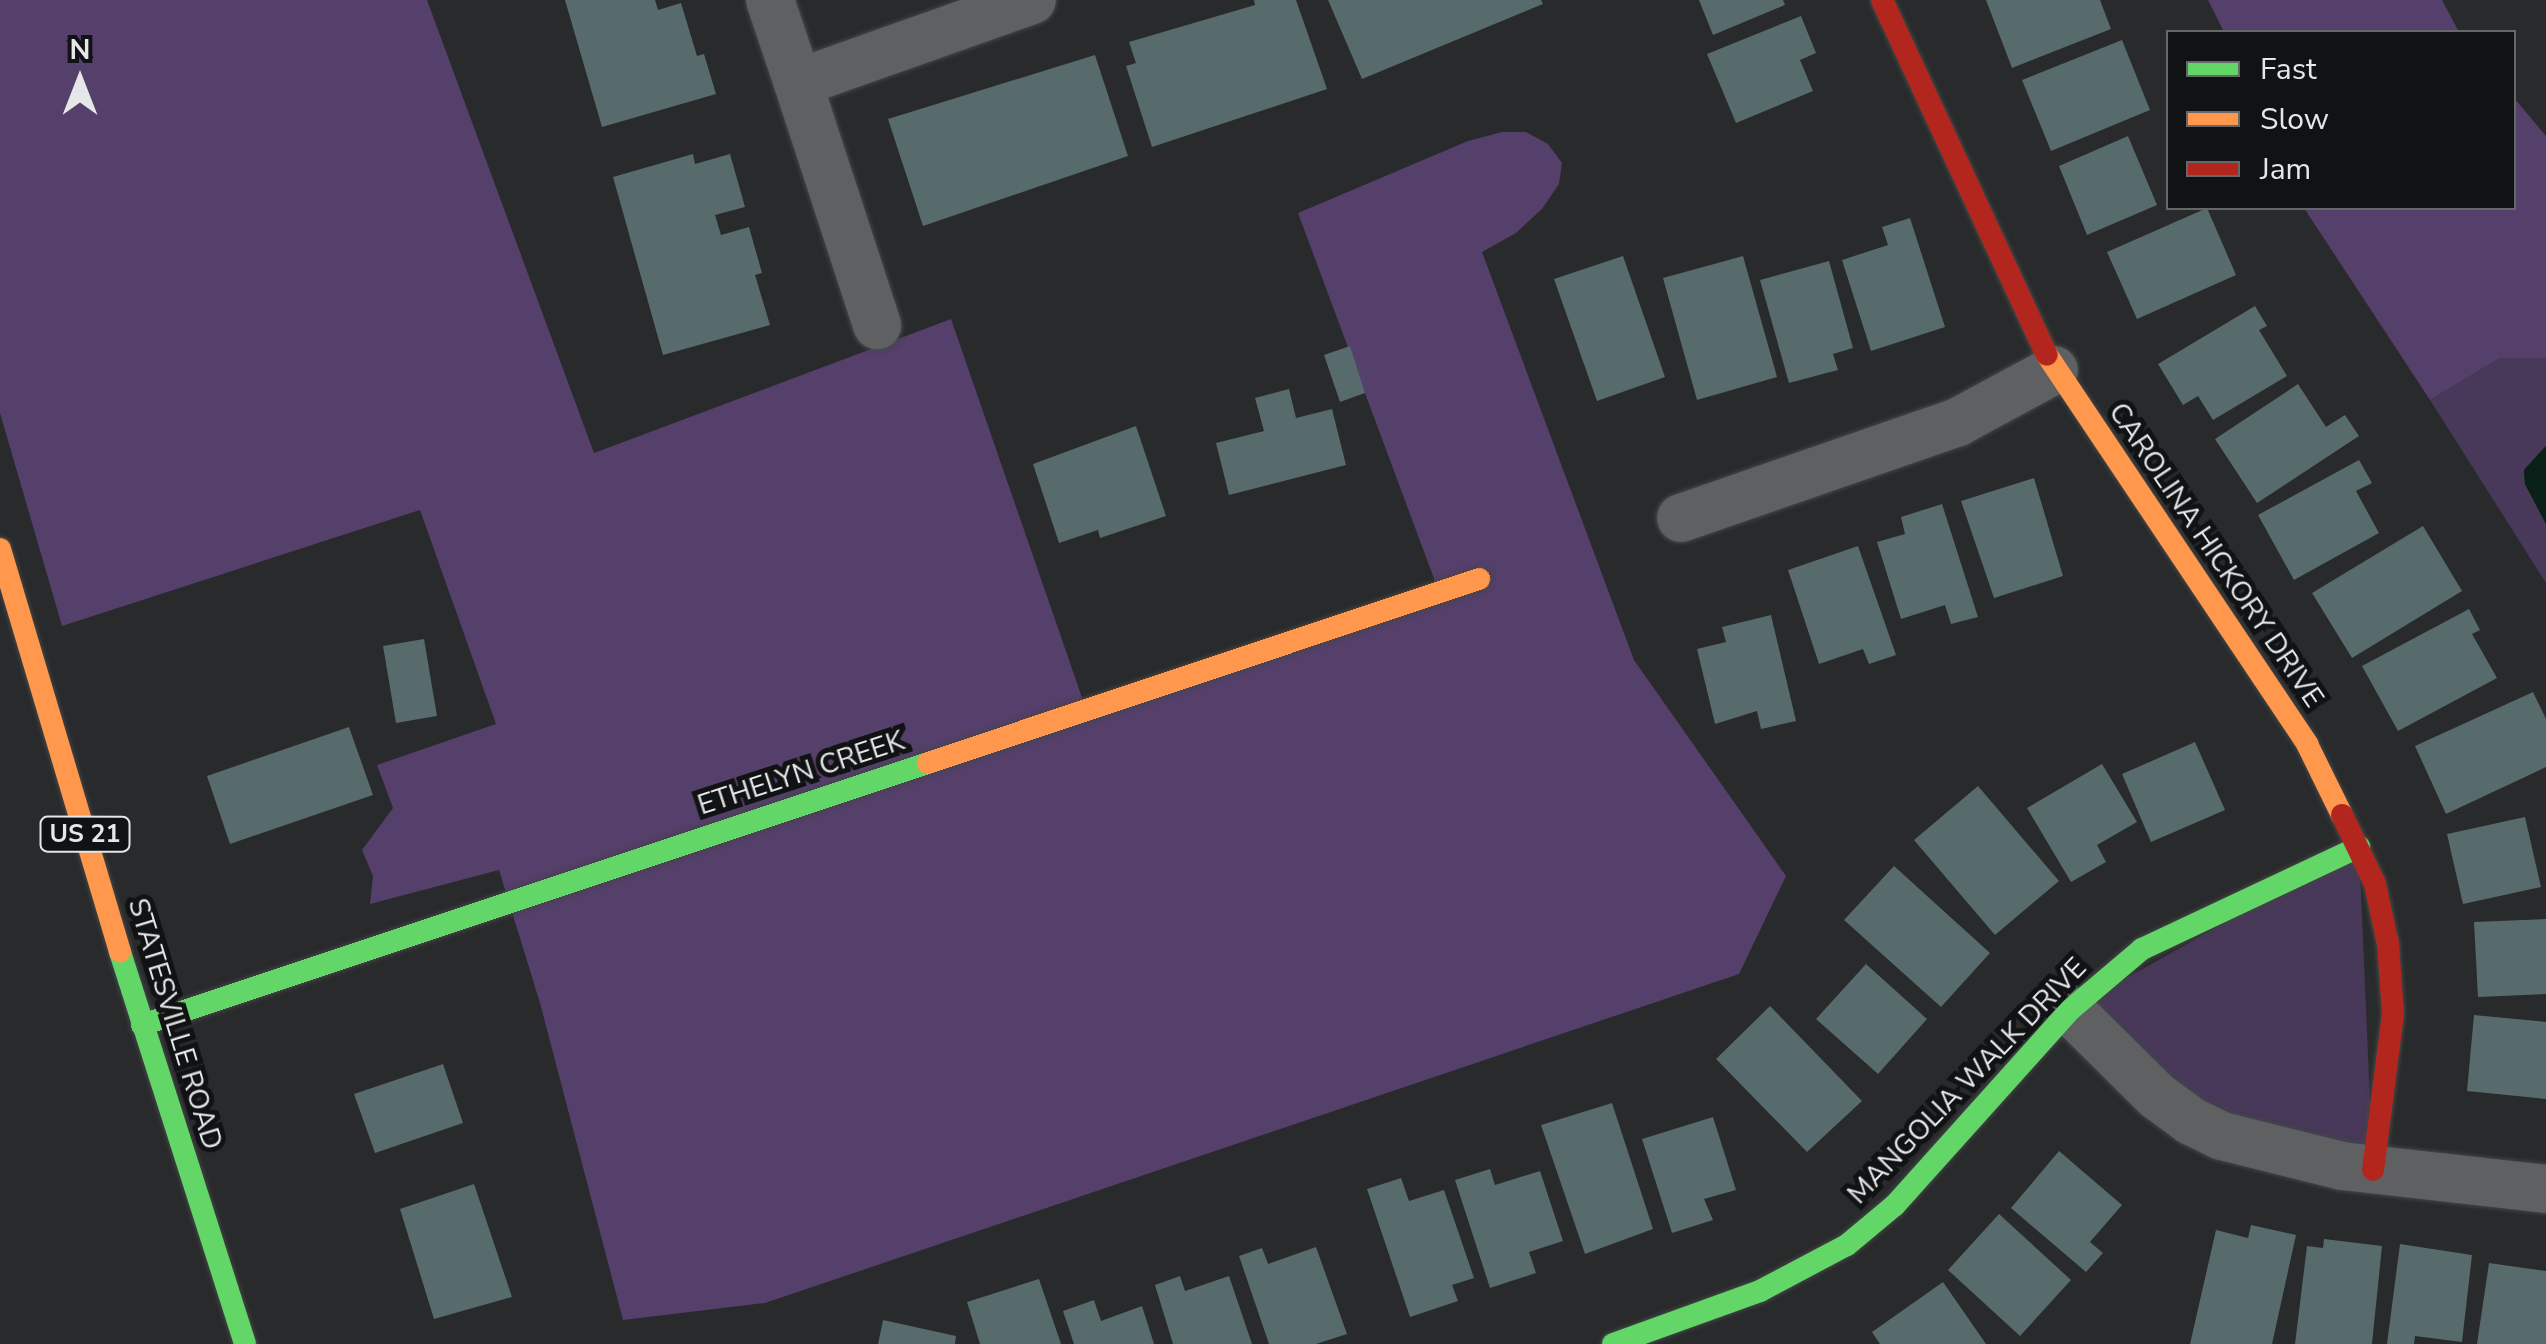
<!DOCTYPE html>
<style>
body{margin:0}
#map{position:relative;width:2546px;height:1344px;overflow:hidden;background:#282a2b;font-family:"Nunito Sans",sans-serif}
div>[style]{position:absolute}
.green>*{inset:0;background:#483859}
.forest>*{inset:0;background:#553f6b}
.water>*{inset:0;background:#092019}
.building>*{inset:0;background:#576a6c}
.roads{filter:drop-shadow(0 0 2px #434546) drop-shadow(0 0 2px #434546)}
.street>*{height:48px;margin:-24px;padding:0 24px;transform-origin:24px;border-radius:24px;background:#5f6061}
.fast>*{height:22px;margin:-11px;padding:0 11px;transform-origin:11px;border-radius:11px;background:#63d668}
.slow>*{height:22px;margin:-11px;padding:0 11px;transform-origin:11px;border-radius:11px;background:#ff974d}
.jam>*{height:22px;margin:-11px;padding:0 11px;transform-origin:11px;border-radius:11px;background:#b3261e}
span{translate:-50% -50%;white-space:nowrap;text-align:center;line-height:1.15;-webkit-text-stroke:10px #111213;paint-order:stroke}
.shield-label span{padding:2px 8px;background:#111213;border:2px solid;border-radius:8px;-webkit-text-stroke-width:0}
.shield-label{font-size:25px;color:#e5e7e8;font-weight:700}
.street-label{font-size:28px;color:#e5e7e8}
.legend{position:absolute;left:2166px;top:30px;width:350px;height:180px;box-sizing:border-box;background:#111213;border:2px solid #666768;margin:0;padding:12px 18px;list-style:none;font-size:30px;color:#e5e7e8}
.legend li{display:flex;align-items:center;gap:20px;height:50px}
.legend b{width:50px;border:2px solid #666768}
.north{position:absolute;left:30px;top:30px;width:100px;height:100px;-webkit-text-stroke:8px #111213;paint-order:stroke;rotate:0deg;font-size:28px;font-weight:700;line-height:40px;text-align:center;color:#e5e7e8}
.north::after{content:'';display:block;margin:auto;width:35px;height:45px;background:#e5e7e8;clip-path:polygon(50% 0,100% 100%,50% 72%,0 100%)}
</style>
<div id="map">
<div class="green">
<div style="clip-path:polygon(2500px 358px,2546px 358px,2546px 446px,2524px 470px,2525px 484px,2546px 524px,2546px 583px,2430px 400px)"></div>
<div style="clip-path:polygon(2359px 847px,2373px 1170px,2261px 1149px,2070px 1010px)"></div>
</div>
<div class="forest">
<div style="clip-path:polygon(0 0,427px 0,594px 453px,951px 319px,1086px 709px,1439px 592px,1298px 213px,1468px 141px,1502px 132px,1526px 132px,1548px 144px,1562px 163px,1559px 184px,1542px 209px,1516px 233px,1482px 252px,1634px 660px,1786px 876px,1739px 974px,765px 1303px,623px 1320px,540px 1003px,499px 870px,370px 904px,373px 876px,362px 850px,393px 808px,377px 765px,496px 724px,420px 510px,62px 626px,0 413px)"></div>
<div style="clip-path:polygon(2208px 0,2442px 0,2459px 32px,2224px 32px)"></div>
<div style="clip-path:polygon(2514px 98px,2546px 136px,2546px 358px,2500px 358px,2430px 400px,2304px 208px,2514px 208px)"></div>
</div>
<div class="water">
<div style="clip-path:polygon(2546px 446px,2546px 524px,2525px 484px,2524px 470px)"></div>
</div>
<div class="building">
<div style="clip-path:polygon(565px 0,655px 0,658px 10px,681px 3px,697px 56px,704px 54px,716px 94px,602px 127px)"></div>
<div style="clip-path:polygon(1254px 0,1296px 0,1327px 89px,1152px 147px,1126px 66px,1136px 63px,1129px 42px,1255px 5px)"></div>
<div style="clip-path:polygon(1328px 0,1541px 0,1543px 4px,1362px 79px)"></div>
<div style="clip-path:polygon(1699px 0,1783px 0,1785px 5px,1713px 35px)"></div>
<div style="clip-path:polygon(1986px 0,2100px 0,2111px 29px,2012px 68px)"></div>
<div style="clip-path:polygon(1801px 16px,1816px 53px,1800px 60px,1813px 91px,1736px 123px,1707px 54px)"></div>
<div style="clip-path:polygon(2122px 40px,2150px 110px,2051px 151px,2022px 80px)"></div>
<div style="clip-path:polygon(1095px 55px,1128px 156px,923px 226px,888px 119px)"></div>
<div style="clip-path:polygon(2128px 136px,2157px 205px,2087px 235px,2059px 166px)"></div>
<div style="clip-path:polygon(693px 154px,695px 164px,730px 154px,745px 207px,715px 215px,721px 235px,749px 227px,762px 273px,755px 275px,770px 325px,663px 355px,613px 177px)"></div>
<div style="clip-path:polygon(2207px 208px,2236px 275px,2137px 319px,2107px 252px)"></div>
<div style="clip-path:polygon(1910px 218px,1945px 327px,1871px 351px,1842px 260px,1888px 245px,1882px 227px)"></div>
<div style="clip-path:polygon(1623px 256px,1665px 377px,1597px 401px,1554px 279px)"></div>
<div style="clip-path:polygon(1743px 256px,1777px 377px,1697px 400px,1663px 278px)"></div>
<div style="clip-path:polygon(1829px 261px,1853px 348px,1833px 354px,1838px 370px,1789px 383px,1760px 280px)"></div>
<div style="clip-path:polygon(2255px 306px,2267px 326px,2259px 330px,2287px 376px,2213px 420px,2198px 396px,2183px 405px,2158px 364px)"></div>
<div style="clip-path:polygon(1350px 346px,1365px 393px,1340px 402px,1324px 355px)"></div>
<div style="clip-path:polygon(2298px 384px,2326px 427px,2345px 415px,2359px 436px,2257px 503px,2215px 439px)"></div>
<div style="clip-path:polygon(1289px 389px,1296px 418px,1332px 409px,1346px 465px,1229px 495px,1216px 443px,1264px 431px,1255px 398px)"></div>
<div style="clip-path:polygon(1136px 426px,1166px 516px,1100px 538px,1098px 530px,1059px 543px,1033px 464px)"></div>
<div style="clip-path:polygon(2359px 460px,2372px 483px,2356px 491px,2379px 533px,2294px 580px,2258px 515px)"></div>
<div style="clip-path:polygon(2034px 478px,2063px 576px,1994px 598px,1961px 501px)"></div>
<div style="clip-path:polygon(1942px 504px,1978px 617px,1951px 624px,1945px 605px,1901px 619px,1877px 542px,1905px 534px,1901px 517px)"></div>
<div style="clip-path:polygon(2423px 526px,2462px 591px,2352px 658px,2312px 593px)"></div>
<div style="clip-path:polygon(1858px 546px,1896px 655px,1869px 664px,1863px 649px,1819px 664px,1788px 570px)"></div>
<div style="clip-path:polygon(2469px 609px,2480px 630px,2472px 634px,2497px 678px,2398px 731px,2362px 666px)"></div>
<div style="clip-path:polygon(1771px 615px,1796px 721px,1761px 729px,1757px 711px,1715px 724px,1697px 649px,1726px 642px,1722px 627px)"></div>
<div style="clip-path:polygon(424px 639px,437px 716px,396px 723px,383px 646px)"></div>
<div style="clip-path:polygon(2533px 692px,2546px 719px,2546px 767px,2446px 814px,2415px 746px)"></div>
<div style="clip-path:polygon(349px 727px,373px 795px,230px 844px,207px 776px)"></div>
<div style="clip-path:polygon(2195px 742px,2225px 810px,2151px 842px,2122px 774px)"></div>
<div style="clip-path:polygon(2102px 764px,2137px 822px,2097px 845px,2106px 862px,2071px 882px,2027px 808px)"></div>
<div style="clip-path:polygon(1978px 786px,2059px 881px,1995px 935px,1914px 840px)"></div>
<div style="clip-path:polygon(2525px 817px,2541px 887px,2463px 904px,2447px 834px)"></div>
<div style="clip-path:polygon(1894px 866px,1990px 953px,1941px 1007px,1844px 920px)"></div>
<div style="clip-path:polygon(2546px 919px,2546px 994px,2478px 997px,2474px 922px)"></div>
<div style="clip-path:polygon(1866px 964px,1927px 1019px,1878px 1074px,1816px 1019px)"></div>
<div style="clip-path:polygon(1770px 1006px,1862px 1101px,1807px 1152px,1716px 1059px)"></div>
<div style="clip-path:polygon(2474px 1015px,2546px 1022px,2546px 1099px,2467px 1091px)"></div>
<div style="clip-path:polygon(443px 1064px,463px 1123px,375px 1153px,354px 1094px)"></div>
<div style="clip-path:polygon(1612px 1103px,1653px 1229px,1585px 1254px,1541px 1125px)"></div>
<div style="clip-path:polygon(1713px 1117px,1736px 1190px,1704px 1199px,1713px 1220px,1672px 1233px,1642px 1139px)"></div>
<div style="clip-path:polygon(2059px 1151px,2122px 1205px,2090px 1242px,2103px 1253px,2086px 1272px,2011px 1208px)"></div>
<div style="clip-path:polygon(1490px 1169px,1495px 1185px,1540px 1171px,1563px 1241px,1529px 1252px,1536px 1273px,1490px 1288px,1455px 1180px)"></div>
<div style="clip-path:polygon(1401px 1178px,1409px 1201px,1444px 1190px,1474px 1278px,1452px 1285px,1458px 1301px,1410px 1317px,1367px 1189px)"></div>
<div style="clip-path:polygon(474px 1184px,512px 1297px,434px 1319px,400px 1209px)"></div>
<div style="clip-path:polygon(1999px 1214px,2071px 1280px,2020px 1336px,1948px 1270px)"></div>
<div style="clip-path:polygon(2251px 1225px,2296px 1235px,2272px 1344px,2190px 1344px,2216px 1230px,2248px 1238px)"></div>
<div style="clip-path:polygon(2324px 1239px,2382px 1246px,2372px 1344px,2295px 1344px,2307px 1246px,2323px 1248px)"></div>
<div style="clip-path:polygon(2400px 1244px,2472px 1255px,2462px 1342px,2415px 1336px,2414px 1344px,2387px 1344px)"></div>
<div style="clip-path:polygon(1316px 1247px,1347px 1334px,1316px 1344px,1269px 1344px,1239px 1256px,1262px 1248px,1268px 1264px)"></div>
<div style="clip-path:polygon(2489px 1263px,2546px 1271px,2546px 1344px,2477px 1344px)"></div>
<div style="clip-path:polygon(1180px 1276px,1185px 1291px,1229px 1276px,1252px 1344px,1173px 1344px,1155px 1285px)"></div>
<div style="clip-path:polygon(1039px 1279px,1061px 1344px,980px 1344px,967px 1302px)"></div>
<div style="clip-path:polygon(1943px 1282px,1986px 1344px,1880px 1344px,1872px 1332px)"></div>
<div style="clip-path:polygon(1094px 1300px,1101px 1321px,1142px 1306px,1154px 1344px,1074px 1344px,1063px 1311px)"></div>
<div style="clip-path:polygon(883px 1320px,956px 1336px,955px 1344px,878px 1344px)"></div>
</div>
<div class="roads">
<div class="street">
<div style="left:770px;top:0;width:88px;rotate:71.4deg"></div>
<div style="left:798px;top:83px;width:248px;rotate:-19.5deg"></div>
<div style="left:798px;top:83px;width:255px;rotate:71.9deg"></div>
<div style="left:1681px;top:518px;width:293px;rotate:-19.1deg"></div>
<div style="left:1958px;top:422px;width:109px;rotate:-28.4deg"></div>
<div style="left:2070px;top:1010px;width:122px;rotate:44.7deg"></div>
<div style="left:2157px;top:1096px;width:42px;rotate:36.3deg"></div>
<div style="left:2191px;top:1121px;width:34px;rotate:26deg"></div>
<div style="left:2222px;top:1136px;width:124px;rotate:14deg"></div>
<div style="left:2342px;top:1166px;width:205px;rotate:6.4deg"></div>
</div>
<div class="fast">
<div style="left:120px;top:952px;width:411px;rotate:72.3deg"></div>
<div style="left:142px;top:1025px;width:829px;rotate:-18.43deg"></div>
<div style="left:1613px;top:1344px;width:156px;rotate:-19.8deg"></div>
<div style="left:1760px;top:1291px;width:98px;rotate:-27.9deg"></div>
<div style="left:1847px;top:1245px;width:62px;rotate:-39.8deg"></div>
<div style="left:1895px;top:1205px;width:262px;rotate:-48.1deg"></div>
<div style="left:2070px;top:1010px;width:94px;rotate:-40.3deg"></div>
<div style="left:2142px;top:949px;width:240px;rotate:-25.2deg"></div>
</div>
<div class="slow">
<div style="left:2047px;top:355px;width:468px;rotate:56.2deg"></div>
<div style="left:2307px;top:744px;width:79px;rotate:63.8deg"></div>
<div style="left:0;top:549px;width:420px;rotate:73.4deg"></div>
<div style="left:928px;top:763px;width:581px;rotate:-18.47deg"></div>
</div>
<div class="jam">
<div style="left:1882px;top:0;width:391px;rotate:65.1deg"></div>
<div style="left:2342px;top:815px;width:76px;rotate:64.4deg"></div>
<div style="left:2375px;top:884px;width:61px;rotate:77.8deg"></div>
<div style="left:2388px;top:944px;width:70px;rotate:85.9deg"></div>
<div style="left:2393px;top:1014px;width:157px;rotate:97.3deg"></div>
</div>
</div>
<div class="shield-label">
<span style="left:85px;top:834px">US 21</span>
</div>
<div class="street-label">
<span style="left:2216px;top:555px;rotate:56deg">CAROLINA HICKORY DRIVE</span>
<span style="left:801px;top:773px;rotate:-18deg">ETHELYN CREEK</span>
<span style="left:175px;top:1024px;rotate:73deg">STATESVILLE ROAD</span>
<span style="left:1967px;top:1081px;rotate:-46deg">MANGOLIA WALK DRIVE</span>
</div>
<ul class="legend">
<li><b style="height:12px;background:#63d668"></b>Fast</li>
<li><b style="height:12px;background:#ff974d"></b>Slow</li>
<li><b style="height:12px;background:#b3261e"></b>Jam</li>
</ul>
<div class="north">N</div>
</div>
